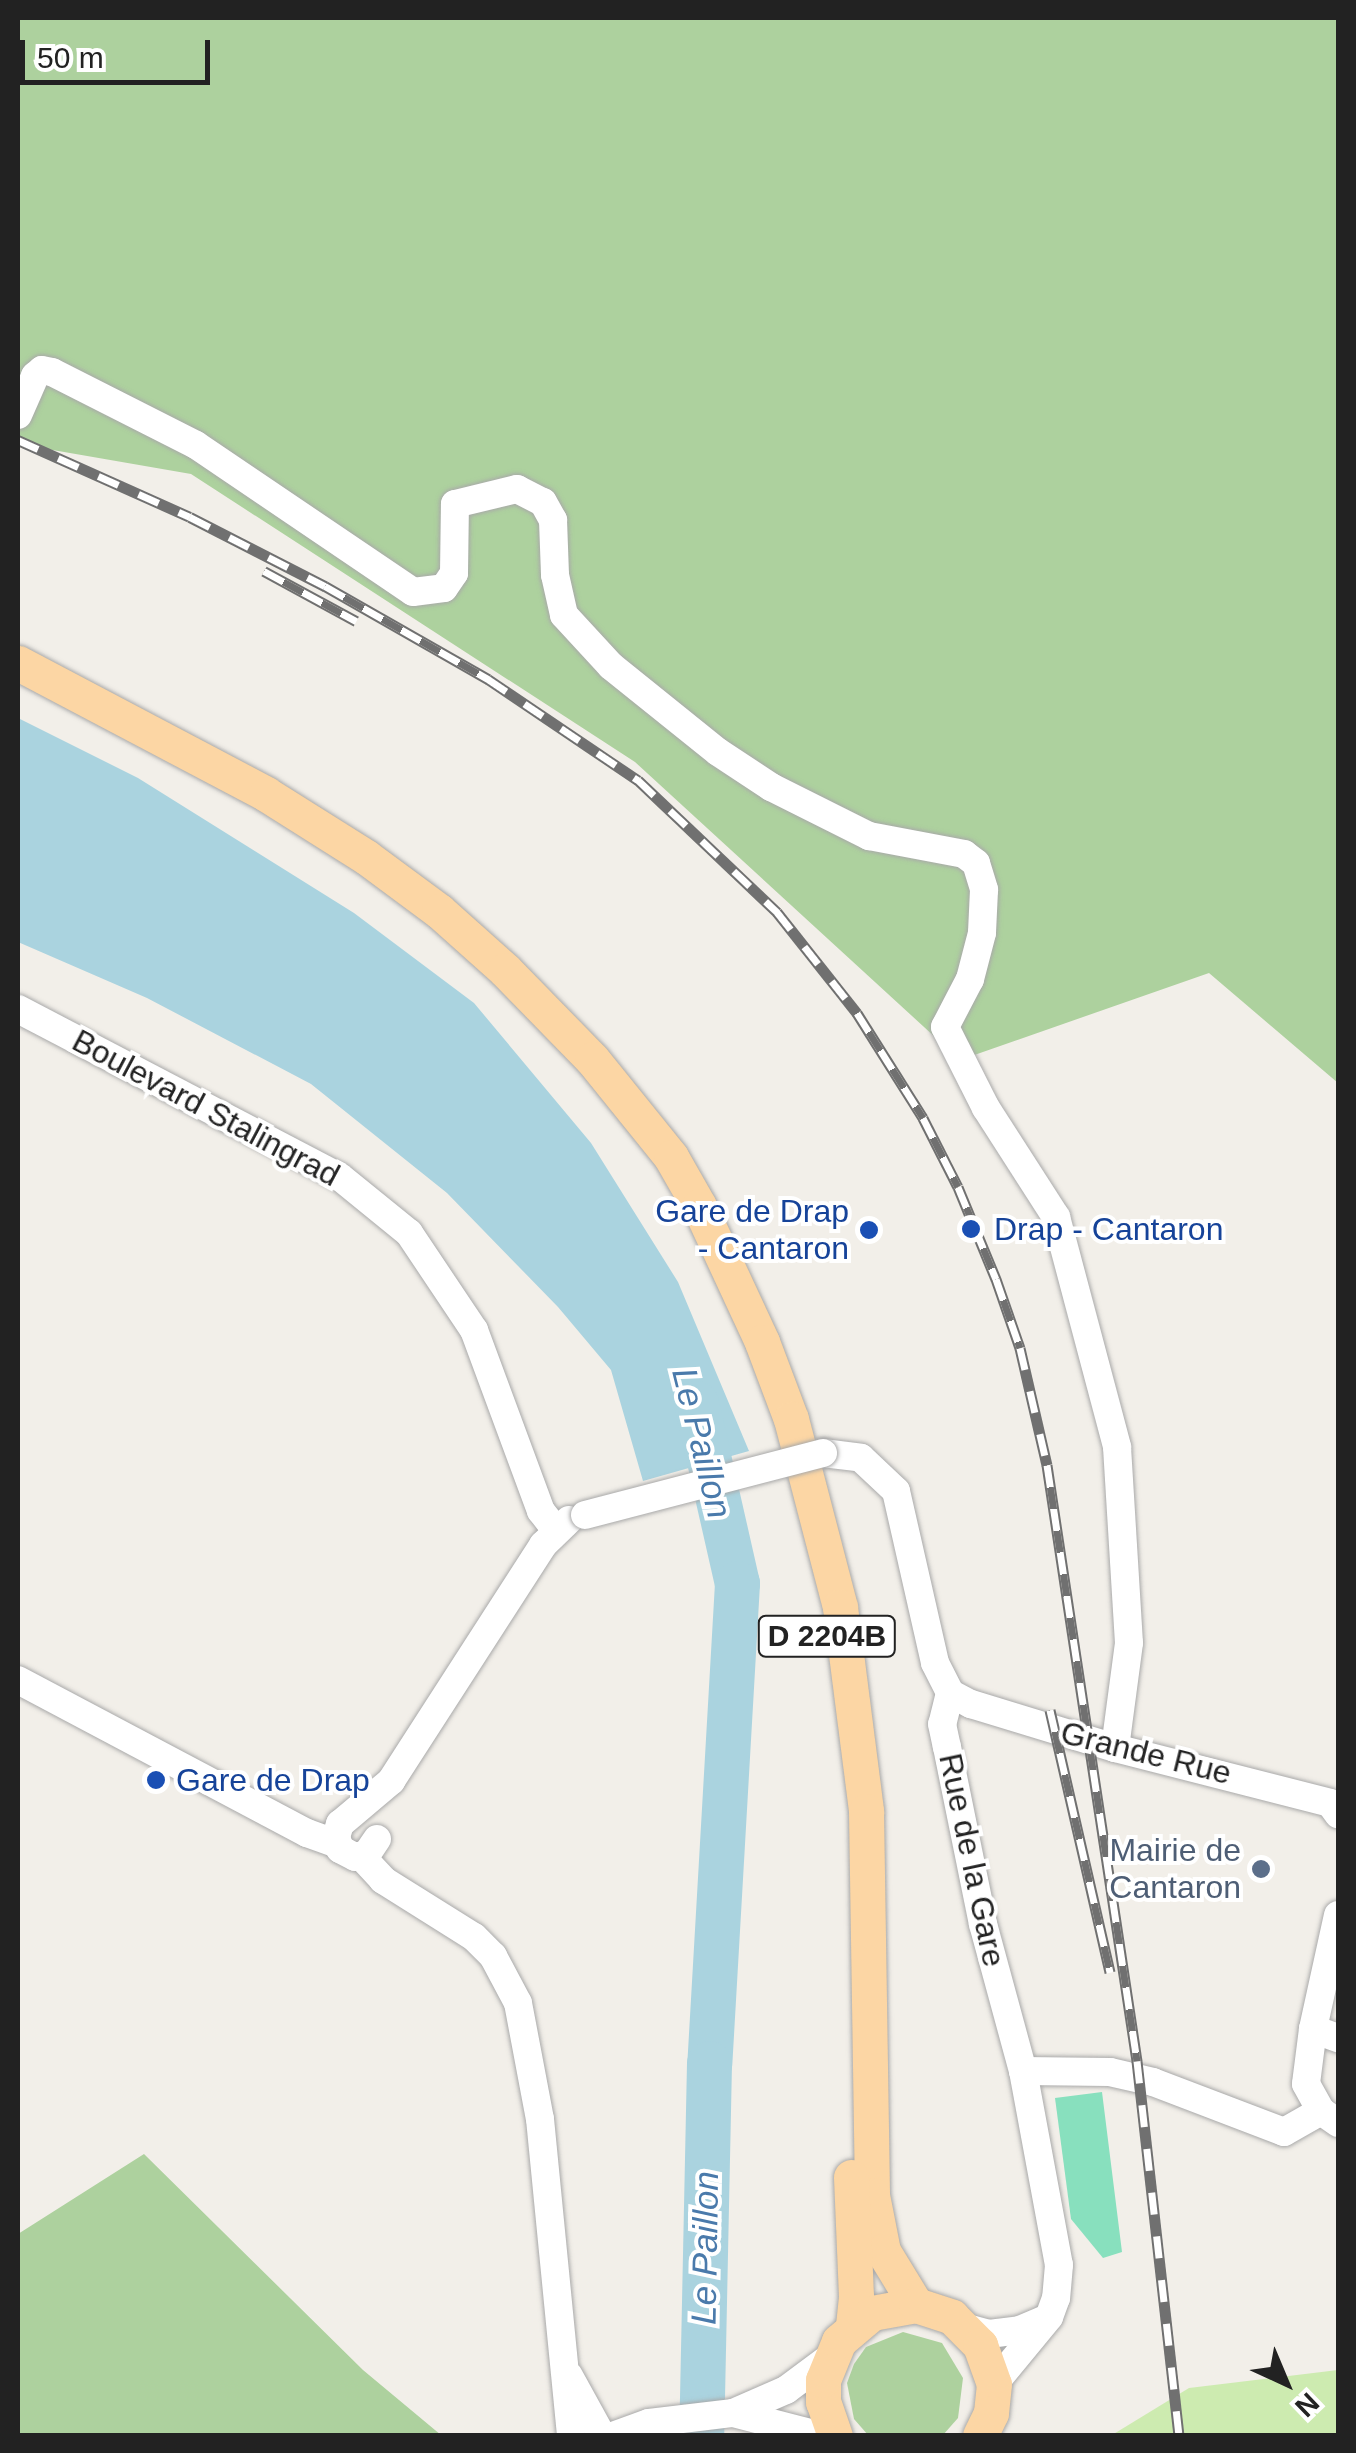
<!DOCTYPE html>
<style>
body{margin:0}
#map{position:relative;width:1356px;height:2453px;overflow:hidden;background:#f2efe9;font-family:Helvetica,sans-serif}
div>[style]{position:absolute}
.grass>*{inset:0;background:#cdebb0}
.forest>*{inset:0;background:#add19e}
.pitch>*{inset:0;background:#88e0be}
.water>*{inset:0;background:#aad3df}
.river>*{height:45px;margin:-22.5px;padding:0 22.5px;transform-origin:22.5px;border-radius:22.5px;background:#aad3df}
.roads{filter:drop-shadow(0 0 2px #a9a9a9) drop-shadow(0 0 2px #a9a9a9)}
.minor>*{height:28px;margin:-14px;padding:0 14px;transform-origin:14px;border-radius:14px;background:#fff}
.major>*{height:35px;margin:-17.5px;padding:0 17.5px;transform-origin:17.5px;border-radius:17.5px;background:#fcd6a4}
.rail>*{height:11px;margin-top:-5.5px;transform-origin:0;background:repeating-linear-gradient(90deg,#fff 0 22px,#707070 0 44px);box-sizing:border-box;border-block:2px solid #707070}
.bridges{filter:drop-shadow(0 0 2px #a9a9a9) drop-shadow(0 0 2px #a9a9a9)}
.minor-bridge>*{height:28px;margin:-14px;padding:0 14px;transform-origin:14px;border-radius:14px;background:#fff}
.dots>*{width:28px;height:28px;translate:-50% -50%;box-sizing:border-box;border:5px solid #fff;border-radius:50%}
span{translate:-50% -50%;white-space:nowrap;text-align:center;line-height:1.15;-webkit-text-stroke:8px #fff;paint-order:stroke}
.shield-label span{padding:2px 8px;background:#fff;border:2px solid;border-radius:8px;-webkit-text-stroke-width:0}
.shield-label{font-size:30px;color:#222;font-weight:700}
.street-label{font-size:32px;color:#222}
.transit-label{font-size:32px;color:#164399}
.right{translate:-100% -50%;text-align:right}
.left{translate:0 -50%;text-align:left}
.service-label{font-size:32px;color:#4e5e75}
.water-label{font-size:35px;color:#4a7aab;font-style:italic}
.frame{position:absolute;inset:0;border:20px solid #222;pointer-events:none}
.north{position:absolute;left:1236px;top:2333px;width:100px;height:100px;-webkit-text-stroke:8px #fff;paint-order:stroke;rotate:136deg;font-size:28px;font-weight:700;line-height:40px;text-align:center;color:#222}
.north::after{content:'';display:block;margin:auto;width:35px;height:45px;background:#222;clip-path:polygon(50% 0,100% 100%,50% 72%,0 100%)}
.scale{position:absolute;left:20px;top:40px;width:190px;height:45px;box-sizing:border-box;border:5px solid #222;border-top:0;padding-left:12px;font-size:30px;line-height:35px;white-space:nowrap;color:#222;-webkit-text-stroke:8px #fff;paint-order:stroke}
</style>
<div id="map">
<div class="grass">
<div style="clip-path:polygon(1338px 2370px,1338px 2435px,1112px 2435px,1189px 2388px)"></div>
</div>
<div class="forest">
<div style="clip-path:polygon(18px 18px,1338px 18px,1338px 1083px,1209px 973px,960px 1060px,635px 762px,191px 474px,18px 444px)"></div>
<div style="clip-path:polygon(144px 2154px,363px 2370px,441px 2435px,18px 2435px,18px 2234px)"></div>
<div style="clip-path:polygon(903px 2332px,942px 2343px,963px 2378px,958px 2418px,943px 2435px,868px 2435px,854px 2419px,847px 2383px,854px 2364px,866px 2347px)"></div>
</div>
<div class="pitch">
<div style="clip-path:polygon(1102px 2092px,1122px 2252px,1103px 2258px,1071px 2219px,1055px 2098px)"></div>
</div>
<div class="water">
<div style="clip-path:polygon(18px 718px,138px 778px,354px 913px,474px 1003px,591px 1143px,678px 1282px,749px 1451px,643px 1481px,611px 1370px,558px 1307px,447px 1193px,311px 1084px,147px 998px,18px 942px)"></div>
</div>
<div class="river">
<div style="left:696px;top:1403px;width:185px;rotate:77.2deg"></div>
<div style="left:737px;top:1583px;width:481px;rotate:93.3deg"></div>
<div style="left:709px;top:2063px;width:373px;rotate:91.2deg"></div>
</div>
<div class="roads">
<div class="minor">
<div style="left:18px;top:415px;width:43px;rotate:-66.4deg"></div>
<div style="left:35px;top:376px;width:9px;rotate:-41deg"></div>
<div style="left:42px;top:370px;width:10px;rotate:11deg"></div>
<div style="left:52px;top:372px;width:161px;rotate:26.9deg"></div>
<div style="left:196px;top:445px;width:262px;rotate:34.1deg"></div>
<div style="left:413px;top:592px;width:31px;rotate:-7deg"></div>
<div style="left:444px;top:588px;width:18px;rotate:-56deg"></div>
<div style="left:454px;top:573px;width:69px;rotate:-89.2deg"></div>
<div style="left:455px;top:504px;width:64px;rotate:-13.6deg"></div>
<div style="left:517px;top:489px;width:29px;rotate:27deg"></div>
<div style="left:543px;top:502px;width:21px;rotate:61deg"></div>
<div style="left:553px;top:520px;width:55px;rotate:87.9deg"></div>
<div style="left:555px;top:575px;width:41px;rotate:77.3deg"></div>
<div style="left:564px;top:615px;width:69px;rotate:47.3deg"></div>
<div style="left:611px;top:666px;width:137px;rotate:38.8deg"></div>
<div style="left:718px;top:752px;width:64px;rotate:33.4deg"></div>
<div style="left:771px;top:787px;width:110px;rotate:26.6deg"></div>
<div style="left:869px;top:836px;width:97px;rotate:10.7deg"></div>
<div style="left:964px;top:854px;width:15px;rotate:37deg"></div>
<div style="left:976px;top:863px;width:28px;rotate:73deg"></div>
<div style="left:984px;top:890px;width:43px;rotate:92.7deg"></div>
<div style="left:982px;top:933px;width:48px;rotate:104.6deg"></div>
<div style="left:970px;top:979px;width:54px;rotate:117.5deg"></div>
<div style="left:945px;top:1027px;width:91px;rotate:63.2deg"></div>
<div style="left:986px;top:1108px;width:130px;rotate:57.3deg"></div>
<div style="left:1056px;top:1217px;width:238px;rotate:75.1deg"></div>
<div style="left:1117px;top:1447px;width:196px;rotate:86.5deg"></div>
<div style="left:1129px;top:1643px;width:106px;rotate:97.6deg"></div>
<div style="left:18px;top:1009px;width:363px;rotate:27.6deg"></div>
<div style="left:340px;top:1177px;width:89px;rotate:39.1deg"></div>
<div style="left:409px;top:1233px;width:117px;rotate:56.2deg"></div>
<div style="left:474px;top:1330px;width:193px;rotate:69.7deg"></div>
<div style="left:541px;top:1511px;width:23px;rotate:52deg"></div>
<div style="left:823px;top:1453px;width:38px;rotate:7deg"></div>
<div style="left:861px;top:1458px;width:48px;rotate:43.3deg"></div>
<div style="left:896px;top:1491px;width:176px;rotate:77.2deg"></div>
<div style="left:935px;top:1663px;width:34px;rotate:63deg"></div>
<div style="left:950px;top:1693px;width:24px;rotate:28deg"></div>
<div style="left:971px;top:1704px;width:151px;rotate:17deg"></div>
<div style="left:1115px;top:1748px;width:222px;rotate:14.3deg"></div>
<div style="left:1330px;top:1803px;width:14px;rotate:54deg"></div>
<div style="left:18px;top:1680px;width:327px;rotate:27.9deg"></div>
<div style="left:307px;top:1833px;width:32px;rotate:20deg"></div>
<div style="left:950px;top:1693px;width:32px;rotate:104deg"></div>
<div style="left:942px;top:1724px;width:24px;rotate:78deg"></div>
<div style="left:947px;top:1747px;width:181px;rotate:78.5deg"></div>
<div style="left:983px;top:1924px;width:152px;rotate:74.8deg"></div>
<div style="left:1023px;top:2071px;width:197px;rotate:79.5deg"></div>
<div style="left:1059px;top:2265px;width:33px;rotate:95deg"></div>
<div style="left:1056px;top:2298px;width:20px;rotate:110deg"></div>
<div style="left:1049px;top:2317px;width:87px;rotate:129.4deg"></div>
<div style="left:377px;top:1839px;width:18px;rotate:124deg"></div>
<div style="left:367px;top:1854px;width:12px;rotate:166deg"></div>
<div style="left:355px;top:1857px;width:17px;rotate:-152deg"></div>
<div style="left:340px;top:1849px;width:13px;rotate:-108deg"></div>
<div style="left:336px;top:1837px;width:14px;rotate:-73deg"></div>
<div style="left:340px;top:1824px;width:67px;rotate:-40.1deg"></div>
<div style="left:391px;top:1781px;width:281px;rotate:-57.2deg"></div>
<div style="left:543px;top:1545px;width:36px;rotate:-44deg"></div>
<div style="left:361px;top:1856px;width:33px;rotate:47deg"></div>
<div style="left:383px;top:1880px;width:107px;rotate:32.1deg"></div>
<div style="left:474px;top:1937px;width:27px;rotate:45deg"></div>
<div style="left:493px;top:1956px;width:53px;rotate:62deg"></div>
<div style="left:518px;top:2003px;width:118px;rotate:79.3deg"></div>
<div style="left:540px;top:2119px;width:319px;rotate:84.4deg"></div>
<div style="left:1338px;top:1915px;width:117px;rotate:102.4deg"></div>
<div style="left:1313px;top:2029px;width:55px;rotate:97.3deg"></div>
<div style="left:1306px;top:2084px;width:31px;rotate:61deg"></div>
<div style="left:1321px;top:2111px;width:21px;rotate:35deg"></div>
<div style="left:1313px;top:2029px;width:27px;rotate:20deg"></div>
<div style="left:1023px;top:2071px;width:87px;rotate:0.7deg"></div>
<div style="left:1110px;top:2072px;width:44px;rotate:13.1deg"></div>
<div style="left:1153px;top:2082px;width:140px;rotate:20.9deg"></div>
<div style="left:1284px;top:2132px;width:43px;rotate:-29.6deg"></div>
<div style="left:967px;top:2328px;width:23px;rotate:15deg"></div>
<div style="left:989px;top:2334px;width:31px;rotate:-7deg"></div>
<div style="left:1020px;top:2330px;width:25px;rotate:-23deg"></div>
<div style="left:569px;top:2376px;width:68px;rotate:61.2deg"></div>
<div style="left:733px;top:2413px;width:92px;rotate:14.5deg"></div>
<div style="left:613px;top:2436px;width:38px;rotate:-20deg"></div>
<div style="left:649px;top:2423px;width:85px;rotate:-6.8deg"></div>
<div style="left:733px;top:2413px;width:58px;rotate:-23.5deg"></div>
<div style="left:786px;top:2390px;width:54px;rotate:-36.7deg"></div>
</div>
<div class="major">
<div style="left:18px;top:663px;width:280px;rotate:27.8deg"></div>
<div style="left:266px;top:794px;width:118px;rotate:32.2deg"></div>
<div style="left:366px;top:857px;width:91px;rotate:36.5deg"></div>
<div style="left:439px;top:911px;width:89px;rotate:41.8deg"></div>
<div style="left:505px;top:970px;width:124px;rotate:45.7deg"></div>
<div style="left:592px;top:1059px;width:126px;rotate:51.1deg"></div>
<div style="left:671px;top:1157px;width:56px;rotate:60.3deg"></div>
<div style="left:699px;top:1206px;width:150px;rotate:65.1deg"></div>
<div style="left:762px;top:1342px;width:82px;rotate:69.4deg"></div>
<div style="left:791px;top:1419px;width:194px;rotate:75.4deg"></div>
<div style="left:840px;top:1607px;width:206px;rotate:82.7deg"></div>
<div style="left:866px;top:1811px;width:384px;rotate:89.1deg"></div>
<div style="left:872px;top:2195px;width:57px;rotate:78.9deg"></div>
<div style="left:883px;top:2251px;width:63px;rotate:58.6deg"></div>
<div style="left:851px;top:2177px;width:120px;rotate:87.6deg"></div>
<div style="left:856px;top:2297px;width:29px;rotate:96deg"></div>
<div style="left:835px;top:2436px;width:36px;rotate:-109deg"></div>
<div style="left:823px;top:2402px;width:22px;rotate:-90deg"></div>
<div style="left:823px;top:2380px;width:42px;rotate:-67.7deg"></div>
<div style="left:839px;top:2341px;width:43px;rotate:-40.3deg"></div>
<div style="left:872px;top:2313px;width:45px;rotate:-10.3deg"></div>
<div style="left:916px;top:2305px;width:38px;rotate:18deg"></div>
<div style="left:952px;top:2317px;width:40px;rotate:45deg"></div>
<div style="left:980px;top:2345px;width:41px;rotate:70.3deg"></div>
<div style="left:994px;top:2384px;width:29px;rotate:96deg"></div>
<div style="left:991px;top:2413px;width:25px;rotate:116deg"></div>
</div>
</div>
<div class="rail">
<div style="left:18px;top:440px;width:188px;rotate:24.1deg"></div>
<div style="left:190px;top:517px;width:152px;rotate:27.1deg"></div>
<div style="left:325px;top:586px;width:188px;rotate:29.7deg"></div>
<div style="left:488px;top:679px;width:181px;rotate:34deg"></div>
<div style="left:638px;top:780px;width:192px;rotate:43.5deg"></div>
<div style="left:777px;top:912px;width:129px;rotate:51.6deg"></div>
<div style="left:857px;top:1013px;width:124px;rotate:57.8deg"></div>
<div style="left:923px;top:1118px;width:77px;rotate:63.1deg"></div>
<div style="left:958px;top:1187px;width:100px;rotate:67.6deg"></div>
<div style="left:996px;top:1279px;width:73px;rotate:70.8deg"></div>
<div style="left:1020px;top:1348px;width:120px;rotate:77deg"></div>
<div style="left:1047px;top:1465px;width:603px;rotate:81.41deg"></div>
<div style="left:1137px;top:2061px;width:377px;rotate:83.6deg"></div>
<div style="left:264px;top:571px;width:105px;rotate:28.5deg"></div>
<div style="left:1050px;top:1710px;width:269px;rotate:77.1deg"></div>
</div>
<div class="bridges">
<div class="minor-bridge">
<div style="left:585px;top:1515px;width:246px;rotate:-14.6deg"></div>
</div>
</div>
<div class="dots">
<div style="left:971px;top:1229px;background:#1a4fb4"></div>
<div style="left:869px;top:1230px;background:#1a4fb4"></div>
<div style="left:156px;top:1780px;background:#1a4fb4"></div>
<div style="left:1261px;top:1869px;background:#5c6f8a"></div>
</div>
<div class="shield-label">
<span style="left:827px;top:1636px">D 2204B</span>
</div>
<div class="street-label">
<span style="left:206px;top:1108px;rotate:28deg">Boulevard Stalingrad</span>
<span style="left:1146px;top:1753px;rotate:14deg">Grande Rue</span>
<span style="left:972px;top:1860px;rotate:78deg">Rue de la Gare</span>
</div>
<div class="transit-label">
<span class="right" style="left:849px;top:1230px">Gare de Drap<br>- Cantaron</span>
<span class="left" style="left:994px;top:1229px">Drap - Cantaron</span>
<span class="left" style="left:176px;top:1780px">Gare de Drap</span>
</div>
<div class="service-label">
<span class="right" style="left:1241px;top:1869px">Mairie de<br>Cantaron</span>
</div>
<div class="water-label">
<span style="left:702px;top:1443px;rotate:76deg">Le Paillon</span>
<span style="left:705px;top:2248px;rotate:-89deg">Le Paillon</span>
</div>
<div class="frame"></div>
<div class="north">N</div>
<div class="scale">50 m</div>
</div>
